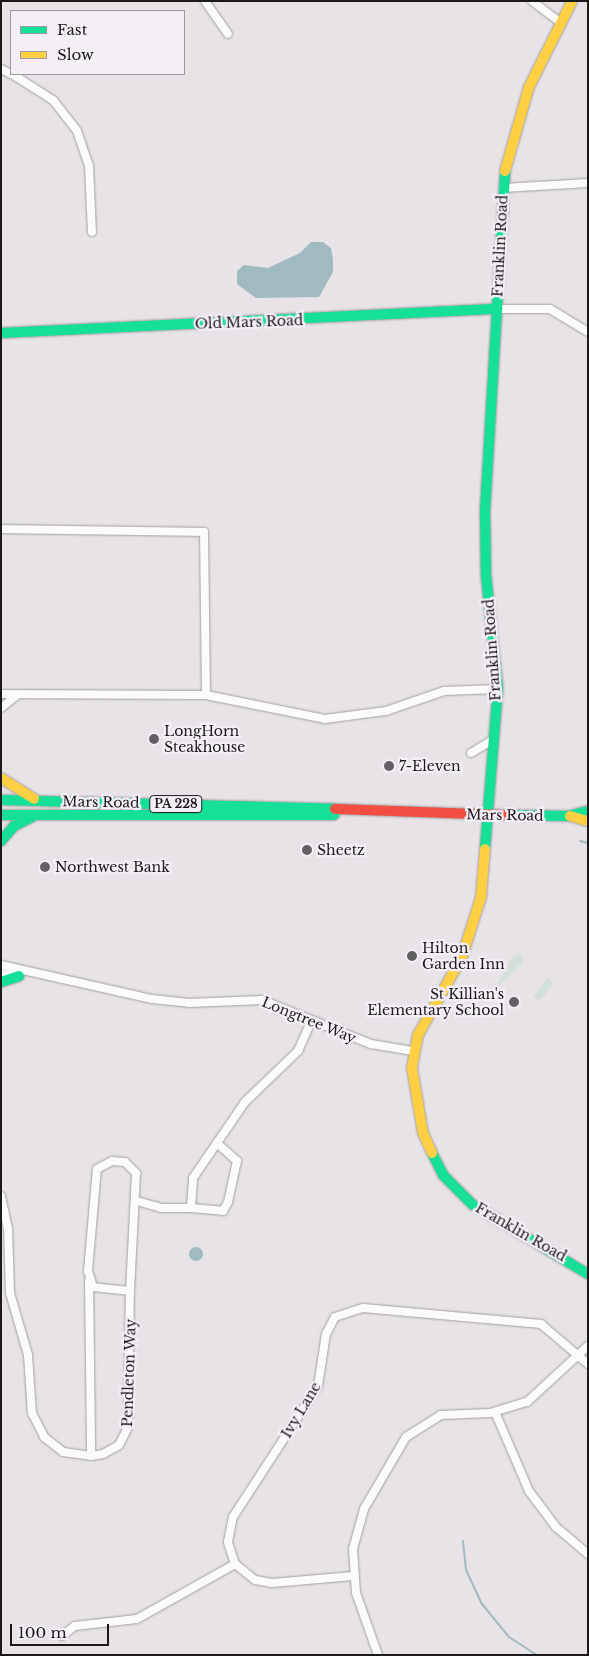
<!DOCTYPE html>
<style>
body{margin:0}
#map{position:relative;width:589px;height:1656px;overflow:hidden;background:#e7e3e7;font-family:"Libre Baskerville",serif}
div>[style]{position:absolute}
.green>*{inset:0;background:#d3dfd9}
.water>*{inset:0;background:#a0babf}
.round{border-radius:50%}
.stream>*{height:2px;margin:-1px;padding:0 1px;transform-origin:1px;border-radius:1px;background:#a0babf}
.roads{filter:drop-shadow(0 0 1px #a3a0a3) drop-shadow(0 0 1px #a3a0a3)}
.street>*{height:8px;margin:-4px;padding:0 4px;transform-origin:4px;border-radius:4px;background:#fbfbfb}
.fast>*{height:10px;margin:-5px;padding:0 5px;transform-origin:5px;border-radius:5px;background:#16e098}
.slow>*{height:10px;margin:-5px;padding:0 5px;transform-origin:5px;border-radius:5px;background:#ffcf43}
.jam>*{height:10px;margin:-5px;padding:0 5px;transform-origin:5px;border-radius:5px;background:#f24e42}
.dots>*{width:14px;height:14px;translate:-50% -50%;box-sizing:border-box;border:2px solid #f5eef6;border-radius:50%}
span{translate:-50% -50%;white-space:nowrap;text-align:center;line-height:1.15;-webkit-text-stroke:4.5px #f5eef6;paint-order:stroke}
.shield-label span{padding:1px 4px;background:#f5eef6;border:1px solid;border-radius:4px;-webkit-text-stroke-width:0}
.shield-label{font-size:12px;color:#1b191c;font-weight:700}
.street-label{font-size:14px;color:#1b191c}
.poi-label{font-size:14px;color:#1b191c}
.left{translate:0 -50%;text-align:left}
.right{translate:-100% -50%;text-align:right}
.frame{position:absolute;inset:0;border:2px solid #1b191c;pointer-events:none}
.legend{position:absolute;left:10px;top:10px;width:175px;height:65px;box-sizing:border-box;background:#f5eef6;border:1px solid #9e999f;margin:0;padding:6px 9px;list-style:none;font-size:15px;color:#1b191c}
.legend li{display:flex;align-items:center;gap:10px;height:25px}
.legend b{width:25px;border:1px solid #9e999f}
.scale{position:absolute;left:10px;top:1624px;width:99px;height:22px;box-sizing:border-box;border:2px solid #1b191c;border-top:0;padding-left:6px;font-size:15px;line-height:18px;white-space:nowrap;color:#1b191c;-webkit-text-stroke:4px #f5eef6;paint-order:stroke}
</style>
<div id="map">
<div class="green">
<div style="clip-path:polygon(521px 954px,523px 962px,494px 991px,513px 956px)"></div>
<div style="clip-path:polygon(547px 977px,554px 984px,539px 1001px,534px 997px)"></div>
</div>
<div class="water">
<div style="clip-path:polygon(311px 242px,323px 242px,331px 248px,333px 259px,333px 272px,319px 297px,256px 298px,237px 284px,237px 271px,244px 265px,268px 268px,300px 253px)"></div>
<div class="round" style="left:189px;top:1247px;width:14px;height:14px"></div>
</div>
<div class="stream">
<div style="left:580px;top:841px;width:8px;rotate:14deg"></div>
<div style="left:463px;top:1541px;width:29px;rotate:84deg"></div>
<div style="left:466px;top:1570px;width:38px;rotate:65deg"></div>
<div style="left:482px;top:1604px;width:43px;rotate:50.7deg"></div>
<div style="left:509px;top:1637px;width:33px;rotate:33deg"></div>
</div>
<div class="roads">
<div class="street">
<div style="left:205px;top:1px;width:40px;rotate:55.1deg"></div>
<div style="left:532px;top:1px;width:36px;rotate:37deg"></div>
<div style="left:1px;top:69px;width:11px;rotate:27deg"></div>
<div style="left:12px;top:74px;width:49px;rotate:32.4deg"></div>
<div style="left:53px;top:100px;width:39px;rotate:52deg"></div>
<div style="left:77px;top:131px;width:37px;rotate:71deg"></div>
<div style="left:89px;top:166px;width:66px;rotate:87.4deg"></div>
<div style="left:503px;top:188px;width:85px;rotate:-3.4deg"></div>
<div style="left:497px;top:309px;width:53px"></div>
<div style="left:550px;top:309px;width:44px;rotate:31.2deg"></div>
<div style="left:1px;top:529px;width:203px;rotate:0.8deg"></div>
<div style="left:204px;top:532px;width:163px;rotate:89.3deg"></div>
<div style="left:1px;top:694px;width:205px;rotate:0.3deg"></div>
<div style="left:206px;top:695px;width:121px;rotate:11.4deg"></div>
<div style="left:325px;top:719px;width:62px;rotate:-7.5deg"></div>
<div style="left:386px;top:711px;width:61px;rotate:-19deg"></div>
<div style="left:444px;top:691px;width:54px;rotate:-2.1deg"></div>
<div style="left:1px;top:708px;width:21px;rotate:-39deg"></div>
<div style="left:471px;top:753px;width:26px;rotate:-31deg"></div>
<div style="left:1px;top:965px;width:155px;rotate:12.7deg"></div>
<div style="left:152px;top:999px;width:37px;rotate:6deg"></div>
<div style="left:189px;top:1003px;width:73px;rotate:-2.4deg"></div>
<div style="left:262px;top:1000px;width:118px;rotate:22deg"></div>
<div style="left:371px;top:1044px;width:43px;rotate:9.5deg"></div>
<div style="left:1px;top:974px;width:17px;rotate:3deg"></div>
<div style="left:1px;top:1196px;width:33px;rotate:78deg"></div>
<div style="left:8px;top:1228px;width:65px;rotate:88.2deg"></div>
<div style="left:10px;top:1293px;width:65px;rotate:73.8deg"></div>
<div style="left:28px;top:1355px;width:58px;rotate:86.1deg"></div>
<div style="left:32px;top:1413px;width:27px;rotate:63deg"></div>
<div style="left:44px;top:1437px;width:24px;rotate:38deg"></div>
<div style="left:63px;top:1452px;width:28px;rotate:8deg"></div>
<div style="left:91px;top:1456px;width:12px;rotate:-9deg"></div>
<div style="left:103px;top:1454px;width:18px;rotate:-29deg"></div>
<div style="left:119px;top:1445px;width:20px;rotate:-63deg"></div>
<div style="left:128px;top:1427px;width:136px;rotate:-89.2deg"></div>
<div style="left:130px;top:1291px;width:37px;rotate:-174deg"></div>
<div style="left:93px;top:1287px;width:17px;rotate:-107deg"></div>
<div style="left:88px;top:1271px;width:102px;rotate:-85deg"></div>
<div style="left:97px;top:1169px;width:17px;rotate:-28deg"></div>
<div style="left:112px;top:1161px;width:13px;rotate:4deg"></div>
<div style="left:125px;top:1162px;width:16px;rotate:45deg"></div>
<div style="left:136px;top:1173px;width:118px;rotate:92.9deg"></div>
<div style="left:137px;top:1201px;width:25px;rotate:16deg"></div>
<div style="left:161px;top:1208px;width:30px"></div>
<div style="left:191px;top:1208px;width:30px;rotate:-86deg"></div>
<div style="left:193px;top:1178px;width:92px;rotate:-55.6deg"></div>
<div style="left:245px;top:1102px;width:74px;rotate:-43.9deg"></div>
<div style="left:298px;top:1051px;width:34px;rotate:-66deg"></div>
<div style="left:191px;top:1208px;width:32px;rotate:5deg"></div>
<div style="left:223px;top:1211px;width:10px;rotate:-61deg"></div>
<div style="left:228px;top:1202px;width:42px;rotate:-77.6deg"></div>
<div style="left:237px;top:1161px;width:27px;rotate:-138deg"></div>
<div style="left:89px;top:1281px;width:175px;rotate:89.3deg"></div>
<div style="left:495px;top:1412px;width:86px;rotate:66.7deg"></div>
<div style="left:529px;top:1491px;width:45px;rotate:53.1deg"></div>
<div style="left:556px;top:1527px;width:42px;rotate:40.2deg"></div>
<div style="left:353px;top:1576px;width:81px;rotate:175.1deg"></div>
<div style="left:272px;top:1583px;width:17px;rotate:-170deg"></div>
<div style="left:255px;top:1580px;width:26px;rotate:-141deg"></div>
<div style="left:235px;top:1564px;width:23px;rotate:-108deg"></div>
<div style="left:228px;top:1542px;width:25px;rotate:-79deg"></div>
<div style="left:233px;top:1517px;width:156px;rotate:-57deg"></div>
<div style="left:318px;top:1386px;width:53px;rotate:-81.3deg"></div>
<div style="left:326px;top:1334px;width:19px;rotate:-62deg"></div>
<div style="left:335px;top:1317px;width:29px;rotate:-18deg"></div>
<div style="left:363px;top:1308px;width:179px;rotate:5.1deg"></div>
<div style="left:541px;top:1324px;width:62px;rotate:40.4deg"></div>
<div style="left:62px;top:1636px;width:16px;rotate:-38deg"></div>
<div style="left:75px;top:1626px;width:62px;rotate:-6.4deg"></div>
<div style="left:137px;top:1619px;width:112px;rotate:-29.3deg"></div>
<div style="left:378px;top:1655px;width:66px;rotate:-109.5deg"></div>
<div style="left:356px;top:1593px;width:44px;rotate:-93.9deg"></div>
<div style="left:353px;top:1549px;width:41px;rotate:-74.6deg"></div>
<div style="left:364px;top:1509px;width:83px;rotate:-59.7deg"></div>
<div style="left:406px;top:1437px;width:41px;rotate:-32.2deg"></div>
<div style="left:441px;top:1415px;width:49px;rotate:-2.3deg"></div>
<div style="left:490px;top:1413px;width:39px;rotate:-17deg"></div>
<div style="left:527px;top:1402px;width:83px;rotate:-42.6deg"></div>
</div>
<div class="fast">
<div style="left:1px;top:333px;width:497px;rotate:-2.8deg"></div>
<div style="left:1px;top:800px;width:334px;rotate:1.5deg"></div>
<div style="left:1px;top:815px;width:333px"></div>
<div style="left:506px;top:815px;width:62px;rotate:0.9deg"></div>
<div style="left:568px;top:816px;width:21px;rotate:-14deg"></div>
<div style="left:1px;top:841px;width:20px;rotate:-49deg"></div>
<div style="left:14px;top:826px;width:20px;rotate:-27deg"></div>
<div style="left:485px;top:849px;width:161px;rotate:-85.4deg"></div>
<div style="left:498px;top:689px;width:115px;rotate:-96deg"></div>
<div style="left:486px;top:575px;width:64px;rotate:-90.9deg"></div>
<div style="left:485px;top:511px;width:341px;rotate:-86.6deg"></div>
<div style="left:1px;top:982px;width:19px;rotate:-18deg"></div>
<div style="left:432px;top:1153px;width:25px;rotate:63deg"></div>
<div style="left:443px;top:1175px;width:42px;rotate:45deg"></div>
<div style="left:473px;top:1205px;width:134px;rotate:31deg"></div>
</div>
<div class="slow">
<div style="left:505px;top:171px;width:87px;rotate:-74.1deg"></div>
<div style="left:529px;top:87px;width:96px;rotate:-63.4deg"></div>
<div style="left:1px;top:778px;width:39px;rotate:32deg"></div>
<div style="left:570px;top:816px;width:19px;rotate:16deg"></div>
<div style="left:432px;top:1153px;width:22px;rotate:-114deg"></div>
<div style="left:423px;top:1133px;width:66px;rotate:-99.6deg"></div>
<div style="left:412px;top:1068px;width:34px;rotate:-80deg"></div>
<div style="left:418px;top:1035px;width:90px;rotate:-60.6deg"></div>
<div style="left:462px;top:957px;width:63px;rotate:-72.4deg"></div>
<div style="left:481px;top:897px;width:48px;rotate:-85.2deg"></div>
</div>
<div class="jam">
<div style="left:335px;top:809px;width:171px;rotate:2deg"></div>
</div>
</div>
<div class="dots">
<div style="left:154px;top:739px;background:#626063"></div>
<div style="left:389px;top:766px;background:#626063"></div>
<div style="left:307px;top:850px;background:#626063"></div>
<div style="left:45px;top:867px;background:#626063"></div>
<div style="left:412px;top:956px;background:#626063"></div>
<div style="left:514px;top:1002px;background:#626063"></div>
</div>
<div class="shield-label">
<span style="left:176px;top:804px">PA 228</span>
</div>
<div class="street-label">
<span style="left:500px;top:246px;rotate:-87deg">Franklin Road</span>
<span style="left:249px;top:322px;rotate:-2deg">Old Mars Road</span>
<span style="left:492px;top:650px;rotate:-94deg">Franklin Road</span>
<span style="left:101px;top:802px;rotate:1deg">Mars Road</span>
<span style="left:505px;top:815px;rotate:1deg">Mars Road</span>
<span style="left:309px;top:1020px;rotate:22deg">Longtree Way</span>
<span style="left:521px;top:1232px;rotate:30deg">Franklin Road</span>
<span style="left:129px;top:1373px;rotate:-88deg">Pendleton Way</span>
<span style="left:301px;top:1410px;rotate:-59deg">Ivy Lane</span>
</div>
<div class="poi-label">
<span class="left" style="left:164px;top:739px">LongHorn<br>Steakhouse</span>
<span class="left" style="left:399px;top:766px">7-Eleven</span>
<span class="left" style="left:317px;top:850px">Sheetz</span>
<span class="left" style="left:55px;top:867px">Northwest Bank</span>
<span class="left" style="left:422px;top:956px">Hilton<br>Garden Inn</span>
<span class="right" style="left:504px;top:1002px">St Killian's<br>Elementary School</span>
</div>
<div class="frame"></div>
<ul class="legend">
<li><b style="height:6px;background:#16e098"></b>Fast</li>
<li><b style="height:6px;background:#ffcf43"></b>Slow</li>
</ul>
<div class="scale">100 m</div>
</div>
